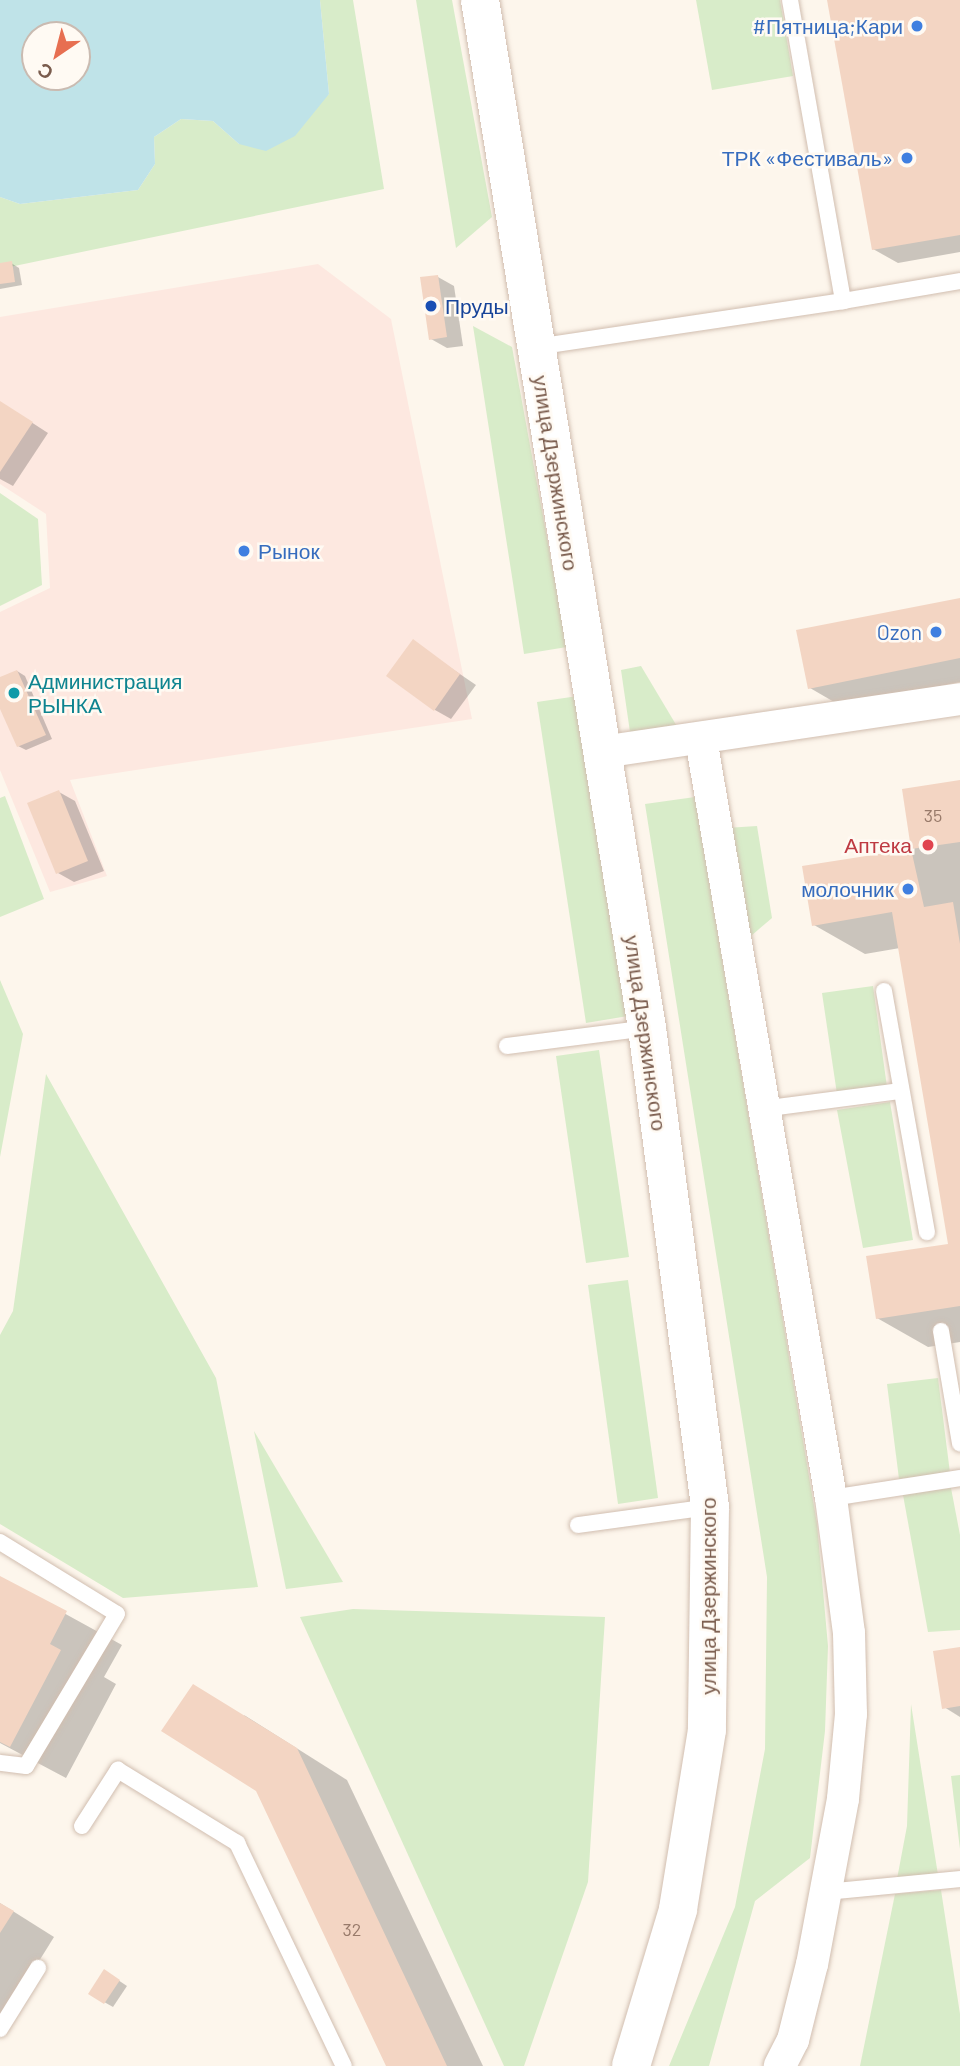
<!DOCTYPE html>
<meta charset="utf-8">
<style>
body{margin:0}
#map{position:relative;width:960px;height:2066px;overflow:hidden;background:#fdf6ec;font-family:Barlow,sans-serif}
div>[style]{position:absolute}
.commercial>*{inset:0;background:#fde8e0}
.green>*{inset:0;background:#d8ecc9}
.water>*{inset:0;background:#bfe3e8}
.shadow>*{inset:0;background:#0003}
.building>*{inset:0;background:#f3d5c3}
.roads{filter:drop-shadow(0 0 2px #d1beb0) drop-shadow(0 0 2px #d1beb0)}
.service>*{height:16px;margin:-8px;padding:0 8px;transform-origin:8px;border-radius:8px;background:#fff}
.minor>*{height:32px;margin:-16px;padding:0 16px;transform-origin:16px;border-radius:16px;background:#fff}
.tertiary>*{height:38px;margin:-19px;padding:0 19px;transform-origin:19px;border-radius:19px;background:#fff}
.dots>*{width:19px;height:19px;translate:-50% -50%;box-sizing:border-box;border:4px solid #fffaf3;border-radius:50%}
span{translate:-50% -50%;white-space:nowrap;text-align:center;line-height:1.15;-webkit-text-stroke:5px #fffaf3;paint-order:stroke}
.number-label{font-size:18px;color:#987a6a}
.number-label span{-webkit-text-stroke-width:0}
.shop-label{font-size:21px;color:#366cbe}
.right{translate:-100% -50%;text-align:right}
.left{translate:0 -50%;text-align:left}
.transit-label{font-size:21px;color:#164399}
.street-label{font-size:21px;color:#7a5c4d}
.culture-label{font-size:21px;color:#0d838f}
.health-label{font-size:21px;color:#be3a42}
.north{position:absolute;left:21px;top:21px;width:70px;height:70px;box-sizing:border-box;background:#fffaf3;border:2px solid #cabbb1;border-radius:50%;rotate:215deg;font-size:19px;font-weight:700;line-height:28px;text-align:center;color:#7a5c4d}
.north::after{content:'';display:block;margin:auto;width:24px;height:32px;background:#e76f51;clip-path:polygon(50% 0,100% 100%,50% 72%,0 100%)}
</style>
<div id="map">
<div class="commercial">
<div style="clip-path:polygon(318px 264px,391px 319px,472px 719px,70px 780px,107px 876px,50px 892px,0 770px,0 612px,50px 588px,46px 514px,0 484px,0 317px)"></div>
</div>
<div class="green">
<div style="clip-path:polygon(320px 0,353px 0,384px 189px,0 269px,0 197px,20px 204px,138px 190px,155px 164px,154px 137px,181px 119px,213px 121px,239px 144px,329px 94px)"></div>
<div style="clip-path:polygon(416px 0,452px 0,492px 217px,456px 248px)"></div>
<div style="clip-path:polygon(696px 0,780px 0,793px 76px,712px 90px)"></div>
<div style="clip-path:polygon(473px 326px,512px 347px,567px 647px,524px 654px)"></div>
<div style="clip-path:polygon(0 493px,38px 519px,42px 585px,0 606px)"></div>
<div style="clip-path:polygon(641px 666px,678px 728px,631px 739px,621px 670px)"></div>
<div style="clip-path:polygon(578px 696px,628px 1016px,586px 1023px,537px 702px)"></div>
<div style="clip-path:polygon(5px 796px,44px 899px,0 917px,0 798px)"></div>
<div style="clip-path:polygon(695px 797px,817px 1524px,828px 1646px,825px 1731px,810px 1858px,755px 1901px,709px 2066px,669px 2066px,735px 1907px,765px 1749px,767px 1577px,645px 804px)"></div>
<div style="clip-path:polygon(757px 826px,772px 918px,744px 942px,726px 828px)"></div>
<div style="clip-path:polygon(0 980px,23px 1034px,0 1157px)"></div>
<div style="clip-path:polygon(873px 986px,887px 1087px,837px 1094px,822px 993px)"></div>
<div style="clip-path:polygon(599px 1050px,629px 1257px,586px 1263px,556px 1056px)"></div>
<div style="clip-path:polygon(46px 1074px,216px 1378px,258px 1587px,123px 1598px,0 1524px,0 1335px,13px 1311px)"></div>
<div style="clip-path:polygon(890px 1102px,913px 1240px,863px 1248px,837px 1110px)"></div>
<div style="clip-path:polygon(628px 1280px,658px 1498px,618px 1504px,588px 1285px)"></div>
<div style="clip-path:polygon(938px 1378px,950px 1473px,899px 1479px,887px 1384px)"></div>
<div style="clip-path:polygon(254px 1431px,343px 1582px,286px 1589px)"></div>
<div style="clip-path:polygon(951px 1488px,960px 1535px,960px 1630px,928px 1632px,903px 1495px)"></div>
<div style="clip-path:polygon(353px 1609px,605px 1617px,588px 1882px,524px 2066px,504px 2066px,300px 1617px)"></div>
<div style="clip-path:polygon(911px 1704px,938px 1875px,897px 1879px,907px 1826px)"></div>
<div style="clip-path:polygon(960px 1775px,960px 1849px,951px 1776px)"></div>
<div style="clip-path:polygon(941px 1890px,960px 2014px,960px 2066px,860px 2066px,895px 1894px)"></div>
</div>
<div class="water">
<div style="clip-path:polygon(evenodd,0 0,320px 0,329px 94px,295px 136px,266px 151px,239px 144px,213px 121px,181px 119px,154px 137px,155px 164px,138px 190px,20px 204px,0 197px,0 0,35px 35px,77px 35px,77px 77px,35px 77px,35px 35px)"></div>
</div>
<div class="shadow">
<div style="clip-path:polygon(830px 0,960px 0,960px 252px,898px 263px,873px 249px)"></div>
<div style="clip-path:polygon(11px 263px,19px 268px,22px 285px,0 289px,0 265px)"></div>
<div style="clip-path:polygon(438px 277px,454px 286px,463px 346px,447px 348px,431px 339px)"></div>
<div style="clip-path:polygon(0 402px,48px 433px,13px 486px,0 479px)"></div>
<div style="clip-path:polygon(960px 599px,960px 682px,841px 706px,810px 688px)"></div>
<div style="clip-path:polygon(413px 642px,476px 685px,451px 719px,435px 710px)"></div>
<div style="clip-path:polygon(17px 671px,25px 676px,52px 739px,26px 750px,18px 746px,0 704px,0 679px)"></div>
<div style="clip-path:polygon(960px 782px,960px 1342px,928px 1347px,877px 1318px,950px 1245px,900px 948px,865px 954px,814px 925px,804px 867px,914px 851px,904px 790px)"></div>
<div style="clip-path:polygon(59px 792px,75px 801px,104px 871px,74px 882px,58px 873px)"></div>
<div style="clip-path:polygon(0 1578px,122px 1645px,104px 1677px,116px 1684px,66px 1778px,0 1743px)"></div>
<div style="clip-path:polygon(960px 1648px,960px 1717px,944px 1707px)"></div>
<div style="clip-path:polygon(244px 1715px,347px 1780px,483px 2066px,388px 2066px)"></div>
<div style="clip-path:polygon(0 1903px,54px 1937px,0 2024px)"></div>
<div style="clip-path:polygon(112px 1976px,127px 1986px,113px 2007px,90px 1994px)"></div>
</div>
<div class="building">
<div style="clip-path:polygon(827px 0,960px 0,960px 235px,872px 250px)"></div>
<div style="clip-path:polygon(12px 261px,15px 282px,0 284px,0 263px)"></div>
<div style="clip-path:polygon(438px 275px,447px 337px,429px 340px,420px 277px)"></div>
<div style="clip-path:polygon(0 401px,33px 422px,0 472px)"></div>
<div style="clip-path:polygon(960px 598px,960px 658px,808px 689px,796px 630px)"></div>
<div style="clip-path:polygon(413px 639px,460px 674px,434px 711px,386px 676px)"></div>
<div style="clip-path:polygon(17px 670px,46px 735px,17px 747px,0 709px,0 677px)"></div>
<div style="clip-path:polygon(960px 780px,960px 842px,911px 849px,902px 789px)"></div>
<div style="clip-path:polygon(59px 790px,88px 861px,56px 874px,27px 803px)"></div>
<div style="clip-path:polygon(911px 849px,924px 907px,953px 902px,960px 944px,960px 1306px,876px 1319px,866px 1256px,948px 1244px,937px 1178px,892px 912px,812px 926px,802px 866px)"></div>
<div style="clip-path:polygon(0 1576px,67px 1611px,50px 1644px,61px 1650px,10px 1747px,0 1742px)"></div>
<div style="clip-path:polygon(960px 1647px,960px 1706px,942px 1709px,933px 1651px)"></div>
<div style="clip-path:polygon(193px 1684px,297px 1748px,447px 2066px,386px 2066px,256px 1791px,161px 1731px)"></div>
<div style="clip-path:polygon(0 1903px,14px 1911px,0 1933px)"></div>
<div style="clip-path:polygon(104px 1969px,120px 1980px,104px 2004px,88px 1994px)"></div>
</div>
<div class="roads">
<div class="service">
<div style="left:790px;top:0;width:306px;rotate:80deg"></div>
<div style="left:843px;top:301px;width:119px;rotate:-9.7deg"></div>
<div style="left:536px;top:347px;width:310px;rotate:-8.5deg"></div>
<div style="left:884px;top:991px;width:245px;rotate:79.9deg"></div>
<div style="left:507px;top:1046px;width:141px;rotate:-7.3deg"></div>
<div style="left:762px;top:1109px;width:140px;rotate:-7.4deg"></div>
<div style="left:941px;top:1331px;width:114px;rotate:80.4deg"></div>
<div style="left:831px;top:1498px;width:131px;rotate:-8.8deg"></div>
<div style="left:578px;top:1525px;width:133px;rotate:-7.8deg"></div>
<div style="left:0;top:1542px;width:137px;rotate:31.6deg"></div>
<div style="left:117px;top:1614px;width:177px;rotate:120.9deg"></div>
<div style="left:26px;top:1766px;width:26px;rotate:-173deg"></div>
<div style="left:82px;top:1826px;width:67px;rotate:-57.3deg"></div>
<div style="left:118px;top:1770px;width:140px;rotate:31.5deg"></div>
<div style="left:237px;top:1843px;width:247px;rotate:64.4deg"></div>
<div style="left:826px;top:1892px;width:135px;rotate:-5.5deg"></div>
<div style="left:0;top:2029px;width:72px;rotate:-58.1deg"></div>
</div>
<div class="minor">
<div style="left:701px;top:739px;width:770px;rotate:80.28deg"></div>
<div style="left:831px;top:1498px;width:136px;rotate:82.4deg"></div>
<div style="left:849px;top:1633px;width:81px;rotate:88.6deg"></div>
<div style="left:851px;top:1714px;width:85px;rotate:95.4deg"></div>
<div style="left:843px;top:1799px;width:168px;rotate:100.6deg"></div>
<div style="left:812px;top:1964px;width:78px;rotate:104deg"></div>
<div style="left:793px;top:2040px;width:29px;rotate:117deg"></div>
<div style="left:602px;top:752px;width:362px;rotate:-8.4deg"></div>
</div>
<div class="tertiary">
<div style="left:480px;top:0;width:1041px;rotate:80.77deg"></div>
<div style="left:647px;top:1028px;width:483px;rotate:82.5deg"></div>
<div style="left:710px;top:1507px;width:223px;rotate:90.8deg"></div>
<div style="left:707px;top:1730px;width:182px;rotate:99.2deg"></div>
<div style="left:678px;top:1910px;width:163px;rotate:106.8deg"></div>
</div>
</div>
<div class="dots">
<div style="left:917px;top:26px;background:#3f7fe0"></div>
<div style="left:907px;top:158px;background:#3f7fe0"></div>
<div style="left:431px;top:306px;background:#1a4fb4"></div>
<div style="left:244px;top:551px;background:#3f7fe0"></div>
<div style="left:936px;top:632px;background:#3f7fe0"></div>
<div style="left:14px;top:693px;background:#0f9aa8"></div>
<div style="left:928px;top:845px;background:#e0444e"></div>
<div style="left:908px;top:889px;background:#3f7fe0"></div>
</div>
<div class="number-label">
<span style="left:933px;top:815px">35</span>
<span style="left:352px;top:1929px">32</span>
</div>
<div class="shop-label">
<span class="right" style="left:903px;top:26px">#Пятница;Кари</span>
<span class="right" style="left:893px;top:158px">ТРК «Фестиваль»</span>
<span class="left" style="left:258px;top:551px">Рынок</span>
<span class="right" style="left:922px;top:632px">Ozon</span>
<span class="right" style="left:894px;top:889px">молочник</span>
</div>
<div class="transit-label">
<span class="left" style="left:445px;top:306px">Пруды</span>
</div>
<div class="street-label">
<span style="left:556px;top:473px;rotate:81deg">улица Дзержинского</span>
<span style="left:646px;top:1033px;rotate:82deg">улица Дзержинского</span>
<span style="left:708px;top:1596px;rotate:-90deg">улица Дзержинского</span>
</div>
<div class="culture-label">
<span class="left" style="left:28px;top:693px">Администрация<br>РЫНКА</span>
</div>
<div class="health-label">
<span class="right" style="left:912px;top:845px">Аптека</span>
</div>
<div class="north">С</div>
</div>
